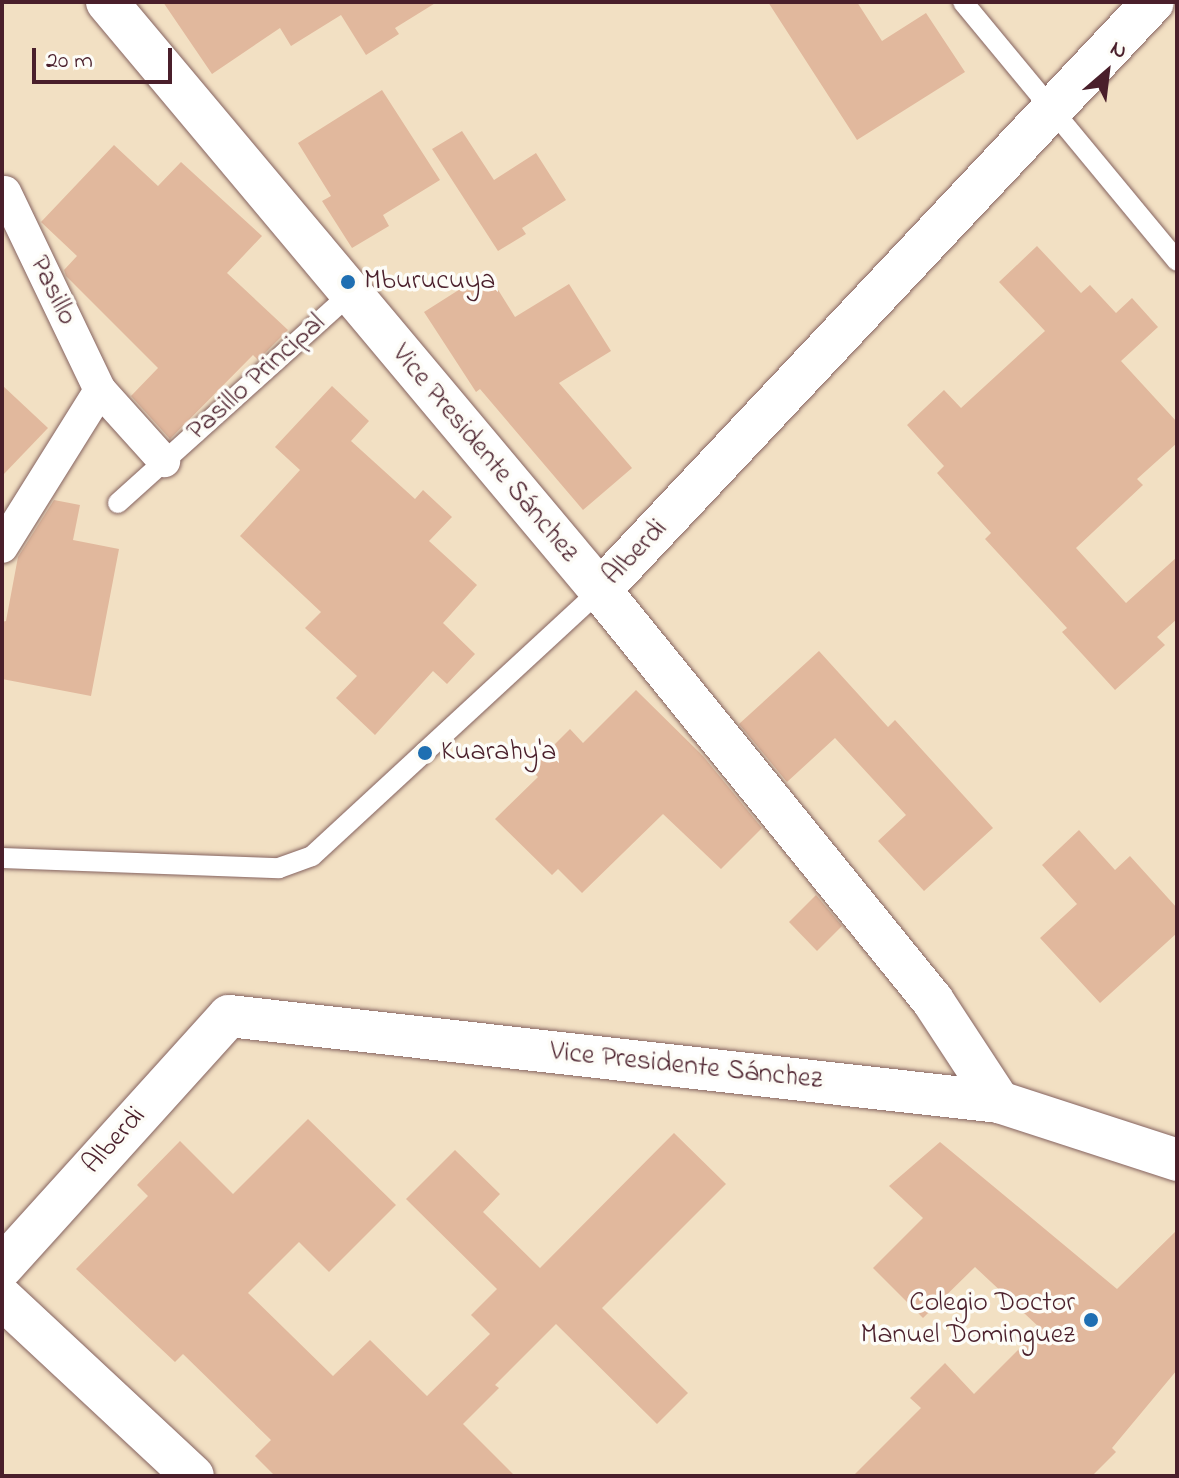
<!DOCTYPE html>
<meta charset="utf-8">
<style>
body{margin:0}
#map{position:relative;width:1179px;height:1478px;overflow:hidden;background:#f2e0c3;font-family:"Indie Flower",sans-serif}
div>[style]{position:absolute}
.building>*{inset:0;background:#e1b89d}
.roads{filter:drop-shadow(0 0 2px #856360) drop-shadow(0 0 2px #856360)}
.service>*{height:20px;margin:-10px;padding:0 10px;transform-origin:10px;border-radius:10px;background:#fff}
.pedestrian>*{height:32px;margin:-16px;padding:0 16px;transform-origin:16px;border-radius:16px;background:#fff}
.minor>*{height:42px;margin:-21px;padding:0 21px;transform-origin:21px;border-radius:21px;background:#fff}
.dots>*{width:22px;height:22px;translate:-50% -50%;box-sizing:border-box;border:4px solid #fdfcf7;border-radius:50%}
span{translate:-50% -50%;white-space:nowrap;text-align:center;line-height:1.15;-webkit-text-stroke:7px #fdfcf7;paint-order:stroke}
.poi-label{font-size:28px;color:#4a1f2b}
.left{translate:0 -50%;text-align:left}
.right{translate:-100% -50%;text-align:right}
.street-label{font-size:28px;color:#4a1f2b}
.frame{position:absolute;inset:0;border:4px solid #4a1f2b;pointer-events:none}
.north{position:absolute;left:1067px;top:32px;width:80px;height:80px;-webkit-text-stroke:6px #fdfcf7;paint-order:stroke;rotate:28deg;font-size:22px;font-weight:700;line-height:32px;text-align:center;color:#4a1f2b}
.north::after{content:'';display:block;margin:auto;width:28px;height:36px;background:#4a1f2b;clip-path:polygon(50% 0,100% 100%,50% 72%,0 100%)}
.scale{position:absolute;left:32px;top:48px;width:140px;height:36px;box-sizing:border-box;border:4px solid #4a1f2b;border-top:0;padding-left:10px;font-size:24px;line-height:28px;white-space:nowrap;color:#4a1f2b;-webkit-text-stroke:6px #fdfcf7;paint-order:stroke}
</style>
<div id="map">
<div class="building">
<div style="clip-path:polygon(163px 2px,437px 2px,395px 28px,399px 34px,366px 55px,341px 15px,291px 46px,280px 28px,212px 74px)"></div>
<div style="clip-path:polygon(768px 2px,857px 2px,882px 41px,926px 13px,965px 72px,857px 140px)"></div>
<div style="clip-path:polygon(382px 90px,440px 180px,383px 215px,389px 226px,352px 248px,322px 201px,331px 196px,298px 143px)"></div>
<div style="clip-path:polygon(462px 131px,494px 180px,536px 153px,566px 200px,522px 228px,526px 234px,498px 251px,432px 149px)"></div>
<div style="clip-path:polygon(114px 145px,158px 186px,181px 162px,262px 236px,227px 273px,288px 330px,258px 360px,253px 355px,170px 439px,131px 396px,158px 368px,66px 276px,64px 270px,77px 256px,41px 222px)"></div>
<div style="clip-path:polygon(1037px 246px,1081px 293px,1090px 285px,1116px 313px,1132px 298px,1158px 327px,1121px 361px,1177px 422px,1177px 443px,1137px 479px,1143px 485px,1076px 548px,1126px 603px,1177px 557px,1177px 619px,1157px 637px,1165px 645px,1115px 690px,1062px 632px,1067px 628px,985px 539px,991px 533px,937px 473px,944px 466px,907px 425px,944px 390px,961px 408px,1045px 331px,999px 282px)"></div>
<div style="clip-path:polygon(487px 272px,515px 317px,569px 284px,611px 351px,559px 383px,632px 468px,583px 510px,480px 389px,476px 392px,424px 312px)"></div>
<div style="clip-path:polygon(2px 385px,48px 428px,2px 476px)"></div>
<div style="clip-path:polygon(332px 386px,369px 421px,351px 441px,415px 499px,423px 490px,452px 517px,429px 541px,477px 585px,443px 623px,475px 654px,447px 684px,433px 671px,375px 735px,336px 698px,357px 676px,305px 628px,321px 612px,240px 536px,300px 470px,275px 447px)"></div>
<div style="clip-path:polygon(54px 500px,80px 505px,73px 540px,119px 549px,91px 696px,2px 679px,2px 622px,6px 621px,18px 557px)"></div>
<div style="clip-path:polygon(819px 651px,888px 727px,895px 720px,993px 828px,924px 891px,878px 841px,906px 815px,835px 738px,787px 782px,739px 724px)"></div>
<div style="clip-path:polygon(636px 690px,703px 756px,762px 828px,721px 869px,663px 814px,582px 893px,558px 869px,552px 875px,495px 819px,538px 777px,530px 769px,570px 729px,583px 743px)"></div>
<div style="clip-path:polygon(1079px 830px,1115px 870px,1130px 856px,1177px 908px,1177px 933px,1100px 1003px,1040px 938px,1077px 904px,1042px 865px)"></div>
<div style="clip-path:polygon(816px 895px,842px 926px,817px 951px,789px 922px)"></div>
<div style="clip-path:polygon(308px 1119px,396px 1205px,329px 1272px,299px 1242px,248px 1293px,333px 1376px,370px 1340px,427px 1396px,490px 1334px,471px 1315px,497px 1289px,406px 1199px,455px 1150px,500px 1194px,483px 1212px,540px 1268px,674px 1133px,726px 1184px,602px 1308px,688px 1393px,657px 1424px,556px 1324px,495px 1385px,499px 1388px,463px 1424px,515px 1476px,275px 1476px,255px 1456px,271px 1440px,183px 1354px,175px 1362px,76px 1269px,148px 1196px,137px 1185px,180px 1141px,233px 1194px)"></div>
<div style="clip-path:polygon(940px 1142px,1117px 1289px,1177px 1230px,1177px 1370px,1112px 1448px,1116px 1452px,1092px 1476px,853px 1476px,921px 1408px,910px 1398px,945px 1363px,974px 1394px,1040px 1328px,975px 1267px,923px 1318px,873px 1268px,923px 1218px,889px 1186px)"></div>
</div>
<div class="roads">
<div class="service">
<div style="left:963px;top:2px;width:336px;rotate:50.4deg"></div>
<div style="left:118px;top:503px;width:312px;rotate:-42deg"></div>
<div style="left:2px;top:858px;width:277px;rotate:2.1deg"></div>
<div style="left:279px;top:868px;width:35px;rotate:-20deg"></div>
<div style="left:312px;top:856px;width:392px;rotate:-42.7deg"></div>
</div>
<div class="pedestrian">
<div style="left:5px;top:192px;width:220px;rotate:64.4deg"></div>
<div style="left:2px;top:547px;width:185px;rotate:-58deg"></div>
<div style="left:100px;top:390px;width:96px;rotate:48deg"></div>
</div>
<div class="minor">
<div style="left:107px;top:2px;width:767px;rotate:50.02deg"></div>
<div style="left:600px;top:590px;width:529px;rotate:50.98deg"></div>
<div style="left:933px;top:1001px;width:121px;rotate:56.8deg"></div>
<div style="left:600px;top:590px;width:807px;rotate:-46.76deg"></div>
<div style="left:2px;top:1267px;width:338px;rotate:-47.9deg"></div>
<div style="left:229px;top:1016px;width:775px;rotate:6.37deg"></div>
<div style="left:999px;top:1102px;width:187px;rotate:18deg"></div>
<div style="left:2px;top:1298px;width:261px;rotate:43deg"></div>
</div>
</div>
<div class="dots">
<div style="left:348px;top:282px;background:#1f6fb2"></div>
<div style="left:425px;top:753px;background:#1f6fb2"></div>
<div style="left:1091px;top:1320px;background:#1f6fb2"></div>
</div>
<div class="poi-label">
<span class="left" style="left:364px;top:282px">Mburucuya</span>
<span class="left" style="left:441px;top:753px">Kuarahy'a</span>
<span class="right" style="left:1075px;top:1320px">Colegio Doctor<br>Manuel Dominguez</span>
</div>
<div class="street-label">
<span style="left:52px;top:291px;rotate:64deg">Pasillo</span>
<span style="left:257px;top:378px;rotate:-42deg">Pasillo Principal</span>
<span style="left:484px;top:454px;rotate:50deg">Vice Presidente Sánchez</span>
<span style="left:636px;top:553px;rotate:-46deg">Alberdi</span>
<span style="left:686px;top:1067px;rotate:6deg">Vice Presidente Sánchez</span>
<span style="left:115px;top:1141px;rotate:-48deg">Alberdi</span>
</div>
<div class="frame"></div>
<div class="north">N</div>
<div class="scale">20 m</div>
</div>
